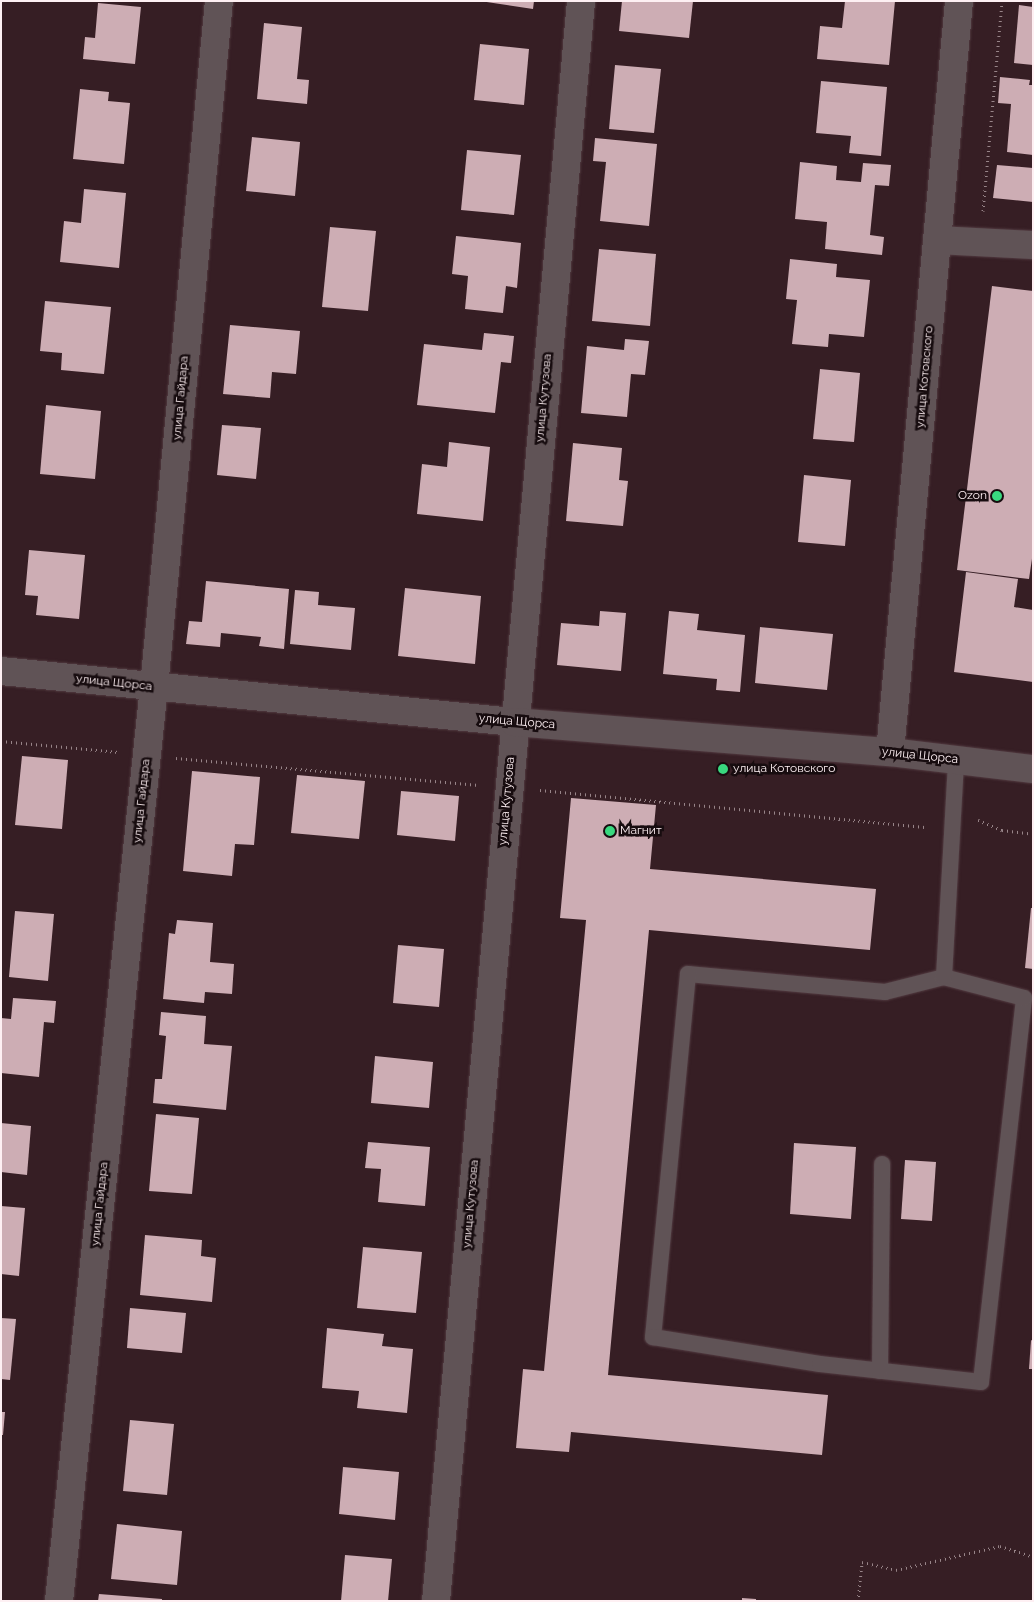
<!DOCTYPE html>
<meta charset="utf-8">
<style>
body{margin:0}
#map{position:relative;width:1034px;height:1602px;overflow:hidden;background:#361e24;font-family:Raleway,sans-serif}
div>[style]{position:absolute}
.building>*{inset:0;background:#cdadb4}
.path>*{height:3px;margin-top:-1.5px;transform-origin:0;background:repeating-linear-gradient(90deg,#988589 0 1px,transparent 0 5px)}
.roads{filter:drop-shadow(0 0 1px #523b41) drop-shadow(0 0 1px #523b41)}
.service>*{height:16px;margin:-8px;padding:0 8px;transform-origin:8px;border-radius:8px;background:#605356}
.minor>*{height:28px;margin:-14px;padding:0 14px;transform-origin:14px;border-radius:14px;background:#605356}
.tertiary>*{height:28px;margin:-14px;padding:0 14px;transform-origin:14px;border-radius:14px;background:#605356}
.dots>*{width:14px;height:14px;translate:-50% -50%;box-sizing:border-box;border:2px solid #170c0f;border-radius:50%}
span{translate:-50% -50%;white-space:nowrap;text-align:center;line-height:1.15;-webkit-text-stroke:5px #170c0f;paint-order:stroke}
.street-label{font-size:12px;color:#fef0f3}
.poi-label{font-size:12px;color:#fef0f3}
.right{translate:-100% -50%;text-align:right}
.left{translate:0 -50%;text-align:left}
.frame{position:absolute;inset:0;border:2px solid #fef0f3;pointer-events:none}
</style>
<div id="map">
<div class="building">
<div style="clip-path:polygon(480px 1px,534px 1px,533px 9px)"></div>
<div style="clip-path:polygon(622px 1px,693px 1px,689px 38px,619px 31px)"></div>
<div style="clip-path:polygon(845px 1px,895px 1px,889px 65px,817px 59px,820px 26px,842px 28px)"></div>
<div style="clip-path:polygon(98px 3px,141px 7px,135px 64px,83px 59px,85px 37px,95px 38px)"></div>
<div style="clip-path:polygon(1019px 5px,1033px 7px,1033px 65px,1014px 63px)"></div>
<div style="clip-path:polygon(264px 23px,302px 27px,297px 79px,309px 80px,307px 104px,257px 99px)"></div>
<div style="clip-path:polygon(480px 44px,529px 49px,524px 105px,474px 100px)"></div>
<div style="clip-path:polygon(615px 65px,661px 69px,654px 133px,609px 129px)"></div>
<div style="clip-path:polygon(1000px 77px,1030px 80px,1029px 85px,1033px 85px,1033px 155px,1007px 152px,1011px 104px,998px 103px)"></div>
<div style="clip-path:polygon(821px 81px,887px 87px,881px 156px,849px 153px,851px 136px,816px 133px)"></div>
<div style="clip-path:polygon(80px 89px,109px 92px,108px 101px,130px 103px,124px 164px,73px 159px)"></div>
<div style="clip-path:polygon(252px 137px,300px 142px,295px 196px,246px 191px)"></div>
<div style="clip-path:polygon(595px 138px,657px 144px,649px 226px,600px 221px,606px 162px,593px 161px)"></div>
<div style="clip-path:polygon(467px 150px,521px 155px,514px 215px,461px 210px)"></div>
<div style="clip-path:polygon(800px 162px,837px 166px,836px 180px,861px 182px,863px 163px,891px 165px,889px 186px,875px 185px,870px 235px,884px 237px,882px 255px,825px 249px,827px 222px,795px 219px)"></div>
<div style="clip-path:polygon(997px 165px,1033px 168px,1033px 202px,993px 198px)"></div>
<div style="clip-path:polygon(84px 189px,126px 193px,119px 268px,60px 262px,64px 221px,81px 223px)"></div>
<div style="clip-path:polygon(330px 227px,376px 231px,368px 311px,322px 307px)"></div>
<div style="clip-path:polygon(456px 236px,521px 243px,517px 288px,506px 286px,503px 313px,465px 309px,468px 276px,452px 274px)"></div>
<div style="clip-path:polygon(599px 249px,656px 254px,650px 326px,592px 321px)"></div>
<div style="clip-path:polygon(790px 259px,837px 264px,836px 277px,870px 280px,864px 337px,829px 334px,828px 347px,792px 344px,797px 300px,786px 299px)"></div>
<div style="clip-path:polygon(992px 286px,1033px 291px,1033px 552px,1029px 579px,957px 570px)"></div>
<div style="clip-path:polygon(45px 301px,111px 307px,104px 374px,61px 370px,62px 353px,40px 351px)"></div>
<div style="clip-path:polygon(230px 325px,300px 331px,296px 374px,272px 372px,270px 398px,223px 394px)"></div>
<div style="clip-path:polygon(484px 333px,514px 336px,511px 363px,501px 362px,495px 413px,417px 405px,424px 344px,482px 350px)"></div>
<div style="clip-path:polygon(625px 339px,649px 341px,645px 375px,631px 374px,627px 417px,581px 413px,587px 346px,624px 350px)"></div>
<div style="clip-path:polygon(820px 369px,860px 373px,854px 442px,813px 439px)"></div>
<div style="clip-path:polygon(46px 405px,101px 411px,95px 479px,40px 474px)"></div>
<div style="clip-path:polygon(222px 425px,261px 428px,256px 479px,217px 475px)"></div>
<div style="clip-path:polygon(449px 442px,490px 447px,483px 521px,417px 514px,422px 464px,447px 467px)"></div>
<div style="clip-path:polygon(573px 443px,622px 448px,619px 480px,628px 481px,623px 526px,566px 521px)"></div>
<div style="clip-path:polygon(804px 475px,851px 480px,845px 546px,798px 542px)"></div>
<div style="clip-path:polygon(29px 550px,85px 555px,79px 619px,36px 615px,38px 596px,25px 595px)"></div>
<div style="clip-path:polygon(966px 572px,1018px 579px,1014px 607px,1033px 610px,1033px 682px,954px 672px)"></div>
<div style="clip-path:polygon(206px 581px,289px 589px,284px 649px,259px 646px,261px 637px,221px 633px,220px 647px,186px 644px,189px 621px,202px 622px)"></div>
<div style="clip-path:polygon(405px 588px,481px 596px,475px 664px,398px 656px)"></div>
<div style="clip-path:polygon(295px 590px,319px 592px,318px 605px,355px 608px,351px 650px,290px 644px)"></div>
<div style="clip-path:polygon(600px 611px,626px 613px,621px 671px,557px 665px,561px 623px,599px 626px)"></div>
<div style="clip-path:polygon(669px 611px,699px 614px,697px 630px,745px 635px,740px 692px,716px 690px,717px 679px,663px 674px)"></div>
<div style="clip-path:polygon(760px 627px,833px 634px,827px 690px,755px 683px)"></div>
<div style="clip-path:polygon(22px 756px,68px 760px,62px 829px,15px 825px)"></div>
<div style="clip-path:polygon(192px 771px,260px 777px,254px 845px,235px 844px,232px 876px,183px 871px)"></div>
<div style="clip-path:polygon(297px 775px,365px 781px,359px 839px,291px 833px)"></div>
<div style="clip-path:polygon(401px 791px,459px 796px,455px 841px,397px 835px)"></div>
<div style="clip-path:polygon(571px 798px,656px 805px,650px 869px,876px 889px,870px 950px,649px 930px,608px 1375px,828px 1395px,822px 1455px,571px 1432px,569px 1452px,516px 1448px,523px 1369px,544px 1371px,586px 920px,560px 918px)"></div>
<div style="clip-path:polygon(1031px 908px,1033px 908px,1033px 969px,1025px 968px)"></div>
<div style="clip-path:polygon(15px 911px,54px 914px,48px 981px,9px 977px)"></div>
<div style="clip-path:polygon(177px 920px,213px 923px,210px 962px,234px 964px,232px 994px,205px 992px,204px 1003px,163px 999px,169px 933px,175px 934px)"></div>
<div style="clip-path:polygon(398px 945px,444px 949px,439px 1007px,393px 1003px)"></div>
<div style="clip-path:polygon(13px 998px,56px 1001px,54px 1023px,44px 1022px,39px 1077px,1px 1073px,1px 1018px,11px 1019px)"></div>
<div style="clip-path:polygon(161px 1012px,206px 1016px,204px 1044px,232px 1046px,226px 1110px,153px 1103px,155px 1079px,162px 1079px,166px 1036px,159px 1035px)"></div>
<div style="clip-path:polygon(375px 1056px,433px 1062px,429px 1108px,371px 1103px)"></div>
<div style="clip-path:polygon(156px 1114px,199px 1118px,192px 1194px,149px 1191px)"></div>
<div style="clip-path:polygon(1px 1123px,31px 1126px,27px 1175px,1px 1172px)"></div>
<div style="clip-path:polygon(368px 1142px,430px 1147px,425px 1206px,378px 1202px,381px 1169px,365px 1168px)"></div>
<div style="clip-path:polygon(794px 1143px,856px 1147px,851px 1219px,790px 1214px)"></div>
<div style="clip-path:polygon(905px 1160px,936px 1162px,932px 1221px,901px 1219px)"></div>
<div style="clip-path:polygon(1px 1206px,25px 1208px,19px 1276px,1px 1274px)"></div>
<div style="clip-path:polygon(145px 1235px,202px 1240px,201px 1256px,216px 1258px,212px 1302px,140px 1295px)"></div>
<div style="clip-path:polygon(363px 1247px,422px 1252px,416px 1313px,357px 1308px)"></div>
<div style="clip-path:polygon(130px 1308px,186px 1313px,182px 1353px,127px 1348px)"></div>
<div style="clip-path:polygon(1px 1318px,16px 1319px,10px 1380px,1px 1379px)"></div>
<div style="clip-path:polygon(327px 1328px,384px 1334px,382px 1346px,413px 1349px,407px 1413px,357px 1408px,359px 1391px,322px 1388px)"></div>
<div style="clip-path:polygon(1031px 1340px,1033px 1341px,1033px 1369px,1029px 1369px)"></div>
<div style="clip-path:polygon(1px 1412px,5px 1412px,3px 1435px,1px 1435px)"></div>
<div style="clip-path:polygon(130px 1420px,174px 1424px,167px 1495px,123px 1491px)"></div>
<div style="clip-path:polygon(343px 1467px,399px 1472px,395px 1520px,339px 1514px)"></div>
<div style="clip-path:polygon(117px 1524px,182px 1531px,177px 1585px,111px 1579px)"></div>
<div style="clip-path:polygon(345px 1555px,392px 1559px,388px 1601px,341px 1601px)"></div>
<div style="clip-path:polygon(99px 1594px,162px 1599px,162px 1601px,98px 1601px)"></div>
<div style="clip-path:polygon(742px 1598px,756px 1599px,756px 1601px,742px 1601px)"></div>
</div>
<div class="path">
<div style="left:983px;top:211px;width:211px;rotate:-84.8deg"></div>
<div style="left:1px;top:741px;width:118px;rotate:5.4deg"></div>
<div style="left:176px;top:758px;width:304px;rotate:5.1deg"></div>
<div style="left:540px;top:790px;width:389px;rotate:5.5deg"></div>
<div style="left:978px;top:820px;width:26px;rotate:23deg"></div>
<div style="left:1002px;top:830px;width:31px;rotate:7deg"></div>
<div style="left:858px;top:1601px;width:39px;rotate:-84deg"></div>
<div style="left:862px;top:1562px;width:35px;rotate:13deg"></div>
<div style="left:896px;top:1570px;width:107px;rotate:-13deg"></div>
<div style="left:1000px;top:1546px;width:35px;rotate:18deg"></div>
</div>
<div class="roads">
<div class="service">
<div style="left:944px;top:977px;width:61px;rotate:165.7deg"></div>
<div style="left:885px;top:992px;width:198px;rotate:-174.8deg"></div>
<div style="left:688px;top:974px;width:365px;rotate:95.5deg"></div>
<div style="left:653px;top:1337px;width:169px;rotate:9.2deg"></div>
<div style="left:820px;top:1364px;width:162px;rotate:6.4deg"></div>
<div style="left:981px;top:1382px;width:386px;rotate:-83.6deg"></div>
<div style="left:1024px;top:998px;width:83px;rotate:-165.3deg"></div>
<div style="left:944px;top:977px;width:217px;rotate:-86.8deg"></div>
<div style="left:880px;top:1371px;width:207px;rotate:-89.4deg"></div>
</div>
<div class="minor">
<div style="left:937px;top:240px;width:96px;rotate:3deg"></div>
<div style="left:59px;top:1601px;width:919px;rotate:-84.07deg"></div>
<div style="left:154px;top:687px;width:689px;rotate:-84.59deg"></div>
<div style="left:436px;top:1601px;width:1607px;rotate:-84.82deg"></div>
</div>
<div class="tertiary">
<div style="left:1px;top:671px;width:516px;rotate:5.68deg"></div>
<div style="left:514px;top:722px;width:377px;rotate:4.6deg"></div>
<div style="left:890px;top:752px;width:144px;rotate:6.8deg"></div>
<div style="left:890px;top:752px;width:754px;rotate:-84.75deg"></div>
</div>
</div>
<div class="dots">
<div style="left:997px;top:496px;background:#39d87f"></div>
<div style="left:723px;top:769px;background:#39d87f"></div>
<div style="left:610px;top:831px;background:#39d87f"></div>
</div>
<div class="street-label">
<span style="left:925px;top:377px;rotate:-85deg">улица Котовского</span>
<span style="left:181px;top:398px;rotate:-85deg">улица Гайдара</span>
<span style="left:544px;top:398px;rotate:-85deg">улица Кутузова</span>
<span style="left:114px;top:683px;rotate:6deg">улица Щорса</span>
<span style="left:517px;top:722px;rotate:5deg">улица Щорса</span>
<span style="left:920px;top:756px;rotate:6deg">улица Щорса</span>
<span style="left:142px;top:801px;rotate:-84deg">улица Гайдара</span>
<span style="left:507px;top:801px;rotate:-85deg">улица Кутузова</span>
<span style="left:100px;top:1204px;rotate:-84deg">улица Гайдара</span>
<span style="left:471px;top:1204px;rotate:-85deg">улица Кутузова</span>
</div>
<div class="poi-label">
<span class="right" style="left:987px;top:496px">Ozon</span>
<span class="left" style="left:733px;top:769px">улица Котовского</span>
<span class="left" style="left:620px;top:831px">Магнит</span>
</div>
<div class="frame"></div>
</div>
